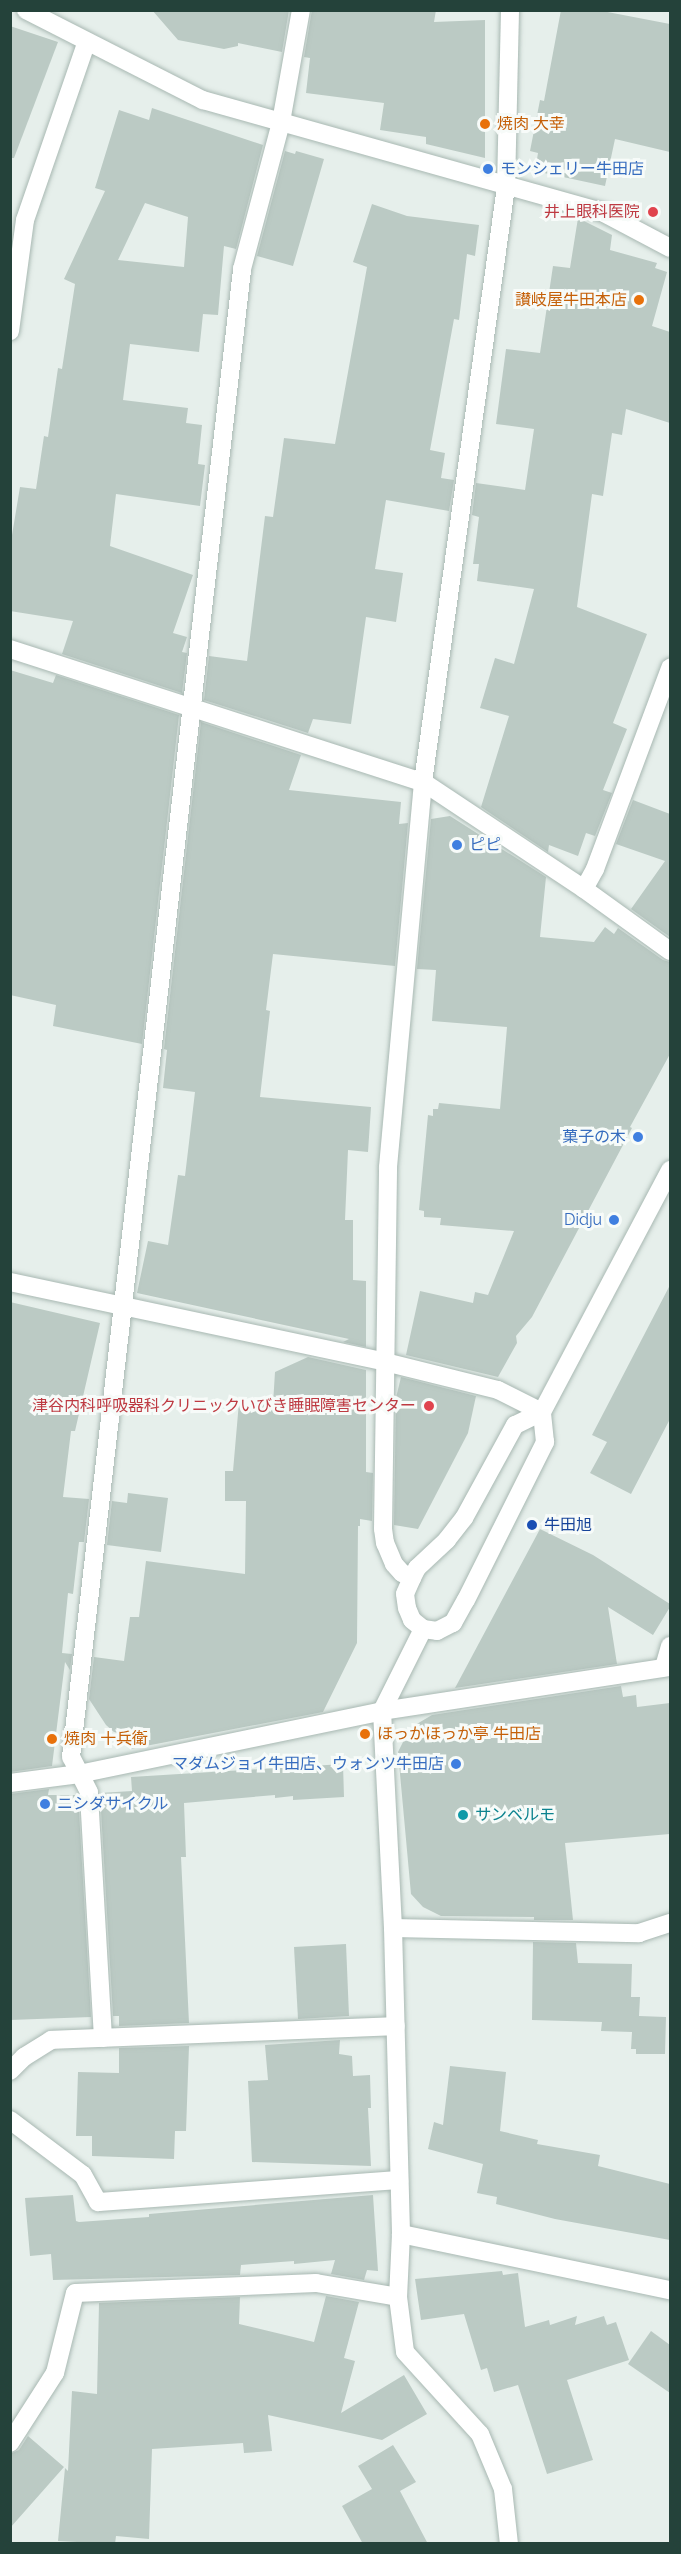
<!DOCTYPE html>
<meta charset="utf-8">
<style>
body{margin:0}
#map{position:relative;width:681px;height:2554px;overflow:hidden;background:#e6efeb;font-family:Raleway,"Noto Sans JP",sans-serif}
div>[style]{position:absolute}
.building>*{inset:0;background:#bbcac4}
.roads{filter:drop-shadow(0 0 2px #a8b8b2) drop-shadow(0 0 2px #a8b8b2)}
.minor>*{height:18px;margin:-9px;padding:0 9px;transform-origin:9px;border-radius:9px;background:#fff}
.dots>*{width:16px;height:16px;translate:-50% -50%;box-sizing:border-box;border:3px solid #f7fbf9;border-radius:50%}
span{translate:-50% -50%;white-space:nowrap;text-align:center;line-height:1.15;-webkit-text-stroke:6px #f7fbf9;paint-order:stroke}
.food-label{font-size:16px;color:#c56008}
.left{translate:0 -50%;text-align:left}
.right{translate:-100% -50%;text-align:right}
.shop-label{font-size:16px;color:#366cbe}
.health-label{font-size:16px;color:#be3a42}
.transit-label{font-size:16px;color:#164399}
.culture-label{font-size:16px;color:#0d838f}
.frame{position:absolute;inset:0;border:12px solid #24423a;pointer-events:none}
</style>
<div id="map">
<div class="building">
<div style="clip-path:polygon(152px 10px,289px 10px,282px 52px,238px 43px,238px 46px,224px 49px,178px 40px)"></div>
<div style="clip-path:polygon(312px 10px,436px 10px,434px 22px,485px 20px,485px 158px,426px 144px,426px 137px,380px 130px,384px 103px,306px 93px,310px 58px,304px 57px)"></div>
<div style="clip-path:polygon(561px 10px,597px 10px,670px 24px,670px 152px,615px 139px,605px 186px,535px 171px,538px 153px,530px 151px,540px 100px,544px 101px)"></div>
<div style="clip-path:polygon(10px 26px,58px 42px,14px 158px,10px 158px)"></div>
<div style="clip-path:polygon(evenodd,152px 108px,263px 145px,236px 249px,224px 246px,218px 315px,203px 314px,199px 352px,130px 344px,123px 400px,188px 408px,186px 423px,202px 425px,198px 464px,205px 465px,200px 506px,116px 494px,110px 546px,193px 575px,173px 633px,187px 637px,182px 652px,187px 653px,182px 693px,62px 654px,73px 621px,10px 611px,10px 547px,20px 487px,36px 489px,44px 436px,48px 437px,58px 368px,62px 369px,75px 284px,64px 279px,105px 191px,95px 188px,119px 110px,149px 120px,152px 108px,145px 203px,188px 217px,184px 267px,118px 260px,145px 203px)"></div>
<div style="clip-path:polygon(285px 151px,295px 154px,296px 151px,324px 159px,293px 266px,257px 256px)"></div>
<div style="clip-path:polygon(372px 204px,407px 216px,479px 225px,475px 256px,467px 254px,459px 320px,454px 319px,430px 450px,445px 453px,441px 478px,454px 480px,449px 511px,386px 500px,375px 569px,403px 573px,396px 622px,366px 617px,351px 724px,313px 719px,308px 733px,204px 700px,209px 656px,247px 661px,265px 516px,273px 517px,284px 438px,335px 444px,367px 267px,353px 262px)"></div>
<div style="clip-path:polygon(578px 218px,612px 235px,610px 250px,657px 263px,655px 268px,667px 272px,652px 326px,670px 332px,670px 423px,626px 409px,622px 435px,612px 433px,603px 496px,592px 494px,577px 607px,647px 634px,613px 723px,627px 729px,603px 790px,612px 793px,595px 836px,586px 833px,578px 856px,549px 845px,548px 852px,481px 807px,509px 716px,480px 708px,495px 658px,514px 664px,534px 589px,477px 581px,479px 564px,473px 564px,479px 517px,472px 515px,476px 483px,525px 490px,534px 429px,496px 424px,506px 349px,540px 353px,553px 266px,570px 268px)"></div>
<div style="clip-path:polygon(10px 670px,53px 683px,56px 675px,179px 715px,142px 1044px,53px 1026px,56px 1005px,10px 995px)"></div>
<div style="clip-path:polygon(201px 722px,301px 755px,289px 790px,401px 802px,399px 824px,408px 823px,395px 966px,273px 954px,266px 1010px,270px 1011px,260px 1097px,371px 1107px,368px 1152px,348px 1150px,345px 1220px,353px 1220px,353px 1280px,366px 1281px,366px 1347px,343px 1342px,349px 1339px,137px 1293px,148px 1241px,168px 1245px,178px 1175px,185px 1176px,195px 1092px,163px 1088px,167px 1050px,164px 1049px)"></div>
<div style="clip-path:polygon(633px 800px,670px 814px,670px 937px,631px 909px,665px 861px,616px 844px)"></div>
<div style="clip-path:polygon(450px 816px,546px 877px,540px 937px,594px 942px,605px 927px,614px 934px,618px 928px,663px 960px,670px 962px,670px 1054px,630px 1127px,632px 1128px,532px 1317px,516px 1336px,517px 1343px,498px 1377px,406px 1355px,420px 1291px,473px 1303px,475px 1292px,488px 1295px,514px 1231px,440px 1225px,441px 1218px,424px 1217px,424px 1211px,419px 1210px,428px 1115px,433px 1116px,433px 1109px,438px 1109px,439px 1103px,500px 1109px,507px 1027px,432px 1021px,436px 970px,417px 969px,431px 819px)"></div>
<div style="clip-path:polygon(670px 1285px,670px 1419px,631px 1494px,590px 1473px,607px 1442px,592px 1435px)"></div>
<div style="clip-path:polygon(10px 1302px,100px 1323px,75px 1431px,71px 1431px,63px 1497px,89px 1499px,84px 1542px,79px 1542px,73px 1594px,68px 1593px,62px 1653px,72px 1654px,70px 1670px,65px 1662px,52px 1766px,10px 1772px)"></div>
<div style="clip-path:polygon(308px 1357px,366px 1370px,366px 1472px,373px 1473px,372px 1521px,360px 1519px,360px 1526px,358px 1526px,357px 1643px,323px 1712px,130px 1749px,129px 1736px,114px 1732px,106px 1725px,89px 1699px,94px 1657px,124px 1661px,130px 1617px,139px 1617px,146px 1561px,245px 1574px,246px 1501px,225px 1501px,225px 1471px,233px 1471px,239px 1402px,273px 1404px,275px 1372px)"></div>
<div style="clip-path:polygon(401px 1377px,476px 1396px,468px 1433px,418px 1529px,394px 1525px,396px 1398px)"></div>
<div style="clip-path:polygon(128px 1493px,168px 1498px,161px 1552px,107px 1545px,112px 1501px,127px 1503px)"></div>
<div style="clip-path:polygon(540px 1529px,593px 1555px,670px 1604px,670px 1607px,653px 1635px,608px 1607px,617px 1664px,455px 1688px)"></div>
<div style="clip-path:polygon(621px 1686px,623px 1697px,636px 1695px,637px 1707px,670px 1703px,670px 1834px,565px 1843px,573px 1920px,534px 1920px,534px 1917px,441px 1916px,423px 1907px,411px 1894px,398px 1752px,410px 1728px,432px 1715px)"></div>
<div style="clip-path:polygon(343px 1764px,344px 1797px,293px 1800px,293px 1796px,275px 1798px,275px 1795px,184px 1803px,186px 1857px,181px 1857px,189px 2023px,119px 2026px,119px 2016px,113px 2016px,100px 1793px,132px 1791px,131px 1777px)"></div>
<div style="clip-path:polygon(49px 1789px,48px 1795px,78px 1795px,91px 2017px,10px 2020px,10px 1794px)"></div>
<div style="clip-path:polygon(533px 1942px,576px 1943px,578px 1963px,632px 1964px,631px 1997px,640px 1997px,639px 2016px,666px 2017px,665px 2054px,636px 2054px,636px 2049px,631px 2049px,632px 2032px,601px 2031px,602px 2022px,532px 2020px)"></div>
<div style="clip-path:polygon(346px 1944px,349px 2016px,298px 2019px,294px 1947px)"></div>
<div style="clip-path:polygon(340px 2040px,339px 2054px,352px 2056px,353px 2076px,370px 2075px,371px 2108px,368px 2108px,371px 2166px,252px 2162px,248px 2081px,268px 2080px,265px 2045px)"></div>
<div style="clip-path:polygon(189px 2046px,186px 2131px,175px 2131px,174px 2159px,92px 2156px,92px 2136px,76px 2136px,78px 2072px,119px 2073px,119px 2048px)"></div>
<div style="clip-path:polygon(450px 2066px,506px 2072px,500px 2131px,538px 2140px,537px 2144px,600px 2155px,598px 2166px,670px 2184px,670px 2240px,555px 2219px,496px 2204px,497px 2197px,477px 2193px,483px 2164px,428px 2149px,434px 2122px,443px 2125px)"></div>
<div style="clip-path:polygon(73px 2195px,76px 2221px,79px 2222px,149px 2217px,149px 2214px,373px 2195px,378px 2271px,367px 2270px,364px 2280px,331px 2274px,335px 2260px,294px 2264px,294px 2261px,241px 2265px,240px 2275px,53px 2280px,51px 2254px,30px 2256px,25px 2198px)"></div>
<div style="clip-path:polygon(502px 2271px,503px 2275px,518px 2273px,525px 2327px,549px 2320px,550px 2325px,577px 2316px,575px 2325px,604px 2316px,607px 2325px,616px 2322px,629px 2360px,567px 2380px,593px 2460px,547px 2474px,518px 2385px,494px 2392px,487px 2368px,481px 2370px,464px 2314px,421px 2320px,415px 2279px)"></div>
<div style="clip-path:polygon(326px 2296px,359px 2302px,344px 2358px,355px 2361px,341px 2413px,404px 2375px,427px 2414px,382px 2440px,268px 2415px,272px 2451px,244px 2453px,243px 2443px,152px 2449px,149px 2539px,116px 2536px,115px 2544px,58px 2541px,65px 2468px,68px 2471px,72px 2391px,97px 2394px,99px 2303px,240px 2297px,239px 2324px,314px 2342px)"></div>
<div style="clip-path:polygon(651px 2331px,670px 2345px,670px 2393px,628px 2364px)"></div>
<div style="clip-path:polygon(28px 2436px,64px 2467px,10px 2528px,10px 2454px,19px 2450px)"></div>
<div style="clip-path:polygon(393px 2445px,416px 2482px,400px 2491px,428px 2544px,363px 2544px,342px 2506px,372px 2489px,358px 2466px)"></div>
</div>
<div class="roads">
<div class="minor">
<div style="left:26px;top:10px;width:199px;rotate:27deg"></div>
<div style="left:203px;top:100px;width:417px;rotate:15.7deg"></div>
<div style="left:604px;top:213px;width:75px;rotate:27.9deg"></div>
<div style="left:10px;top:331px;width:112px;rotate:-82.3deg"></div>
<div style="left:25px;top:220px;width:189px;rotate:-70.9deg"></div>
<div style="left:10px;top:649px;width:434px;rotate:17.9deg"></div>
<div style="left:423px;top:782px;width:193px;rotate:33.6deg"></div>
<div style="left:584px;top:889px;width:106px;rotate:35.8deg"></div>
<div style="left:584px;top:889px;width:23px;rotate:-61deg"></div>
<div style="left:595px;top:869px;width:215px;rotate:-69.5deg"></div>
<div style="left:10px;top:1282px;width:383px;rotate:12deg"></div>
<div style="left:385px;top:1362px;width:116px;rotate:13.9deg"></div>
<div style="left:498px;top:1390px;width:49px;rotate:26.6deg"></div>
<div style="left:542px;top:1412px;width:30px;rotate:154deg"></div>
<div style="left:515px;top:1425px;width:106px;rotate:118.7deg"></div>
<div style="left:464px;top:1518px;width:28px;rotate:128deg"></div>
<div style="left:447px;top:1540px;width:41px;rotate:137deg"></div>
<div style="left:417px;top:1568px;width:11px;rotate:117deg"></div>
<div style="left:412px;top:1578px;width:17px;rotate:114deg"></div>
<div style="left:405px;top:1594px;width:14px;rotate:82deg"></div>
<div style="left:407px;top:1608px;width:13px;rotate:67deg"></div>
<div style="left:412px;top:1620px;width:14px;rotate:39deg"></div>
<div style="left:423px;top:1629px;width:14px;rotate:8deg"></div>
<div style="left:437px;top:1631px;width:18px;rotate:-27deg"></div>
<div style="left:453px;top:1623px;width:26px;rotate:-61deg"></div>
<div style="left:466px;top:1600px;width:177px;rotate:-63.4deg"></div>
<div style="left:545px;top:1442px;width:30px;rotate:-96deg"></div>
<div style="left:542px;top:1412px;width:274px;rotate:-62.1deg"></div>
<div style="left:412px;top:1578px;width:11px;rotate:-153deg"></div>
<div style="left:402px;top:1573px;width:12px;rotate:-132deg"></div>
<div style="left:394px;top:1564px;width:23px;rotate:-113deg"></div>
<div style="left:385px;top:1543px;width:14px;rotate:-98deg"></div>
<div style="left:383px;top:1529px;width:362px;rotate:-89.2deg"></div>
<div style="left:388px;top:1167px;width:387px;rotate:-84.8deg"></div>
<div style="left:423px;top:782px;width:601px;rotate:-82.06deg"></div>
<div style="left:506px;top:187px;width:177px;rotate:-88.7deg"></div>
<div style="left:423px;top:1629px;width:92px;rotate:116.6deg"></div>
<div style="left:382px;top:1711px;width:217px;rotate:87.1deg"></div>
<div style="left:393px;top:1928px;width:306px;rotate:88.5deg"></div>
<div style="left:401px;top:2234px;width:63px;rotate:92.7deg"></div>
<div style="left:398px;top:2297px;width:55px;rotate:82.7deg"></div>
<div style="left:405px;top:2352px;width:111px;rotate:47.6deg"></div>
<div style="left:480px;top:2434px;width:60px;rotate:67.3deg"></div>
<div style="left:503px;top:2489px;width:55px;rotate:83.8deg"></div>
<div style="left:664px;top:1667px;width:22px;rotate:-74deg"></div>
<div style="left:10px;top:1783px;width:70px;rotate:-7.4deg"></div>
<div style="left:79px;top:1774px;width:309px;rotate:-11.7deg"></div>
<div style="left:382px;top:1711px;width:291px;rotate:-8.7deg"></div>
<div style="left:393px;top:1928px;width:246px;rotate:1.2deg"></div>
<div style="left:639px;top:1933px;width:33px;rotate:-18deg"></div>
<div style="left:103px;top:2038px;width:246px;rotate:-93.3deg"></div>
<div style="left:89px;top:1792px;width:39px;rotate:-117deg"></div>
<div style="left:71px;top:1757px;width:1498px;rotate:-83.44deg"></div>
<div style="left:242px;top:269px;width:152px;rotate:-75.1deg"></div>
<div style="left:281px;top:122px;width:114px;rotate:-79.9deg"></div>
<div style="left:10px;top:2071px;width:20px;rotate:-45deg"></div>
<div style="left:24px;top:2057px;width:32px;rotate:-32deg"></div>
<div style="left:51px;top:2040px;width:345px;rotate:-2.3deg"></div>
<div style="left:10px;top:2120px;width:91px;rotate:37deg"></div>
<div style="left:83px;top:2175px;width:31px;rotate:61deg"></div>
<div style="left:98px;top:2202px;width:302px;rotate:-4.2deg"></div>
<div style="left:401px;top:2234px;width:275px;rotate:11.8deg"></div>
<div style="left:10px;top:2443px;width:83px;rotate:-57.3deg"></div>
<div style="left:55px;top:2373px;width:82px;rotate:-76deg"></div>
<div style="left:75px;top:2293px;width:241px;rotate:-2.4deg"></div>
<div style="left:316px;top:2283px;width:83px;rotate:9.7deg"></div>
</div>
</div>
<div class="dots">
<div style="left:485px;top:124px;background:#e8710a"></div>
<div style="left:488px;top:169px;background:#3f7fe0"></div>
<div style="left:653px;top:212px;background:#e0444e"></div>
<div style="left:639px;top:300px;background:#e8710a"></div>
<div style="left:457px;top:845px;background:#3f7fe0"></div>
<div style="left:638px;top:1137px;background:#3f7fe0"></div>
<div style="left:614px;top:1220px;background:#3f7fe0"></div>
<div style="left:429px;top:1406px;background:#e0444e"></div>
<div style="left:532px;top:1525px;background:#1a4fb4"></div>
<div style="left:365px;top:1734px;background:#e8710a"></div>
<div style="left:52px;top:1739px;background:#e8710a"></div>
<div style="left:456px;top:1764px;background:#3f7fe0"></div>
<div style="left:45px;top:1804px;background:#3f7fe0"></div>
<div style="left:463px;top:1815px;background:#0f9aa8"></div>
</div>
<div class="food-label">
<span class="left" style="left:497px;top:124px">焼肉 大幸</span>
<span class="right" style="left:627px;top:300px">讃岐屋牛田本店</span>
<span class="left" style="left:377px;top:1734px">ほっかほっか亭 牛田店</span>
<span class="left" style="left:64px;top:1739px">焼肉 十兵衛</span>
</div>
<div class="shop-label">
<span class="left" style="left:500px;top:169px">モンシェリー牛田店</span>
<span class="left" style="left:469px;top:845px">ピピ</span>
<span class="right" style="left:626px;top:1137px">菓子の木</span>
<span class="right" style="left:602px;top:1220px">Didju</span>
<span class="right" style="left:444px;top:1764px">マダムジョイ牛田店、ウォンツ牛田店</span>
<span class="left" style="left:57px;top:1804px">ニシダサイクル</span>
</div>
<div class="health-label">
<span class="right" style="left:640px;top:212px">井上眼科医院</span>
<span class="right" style="left:416px;top:1406px">津谷内科呼吸器科クリニックいびき睡眠障害センター</span>
</div>
<div class="transit-label">
<span class="left" style="left:544px;top:1525px">牛田旭</span>
</div>
<div class="culture-label">
<span class="left" style="left:475px;top:1815px">サンベルモ</span>
</div>
<div class="frame"></div>
</div>
